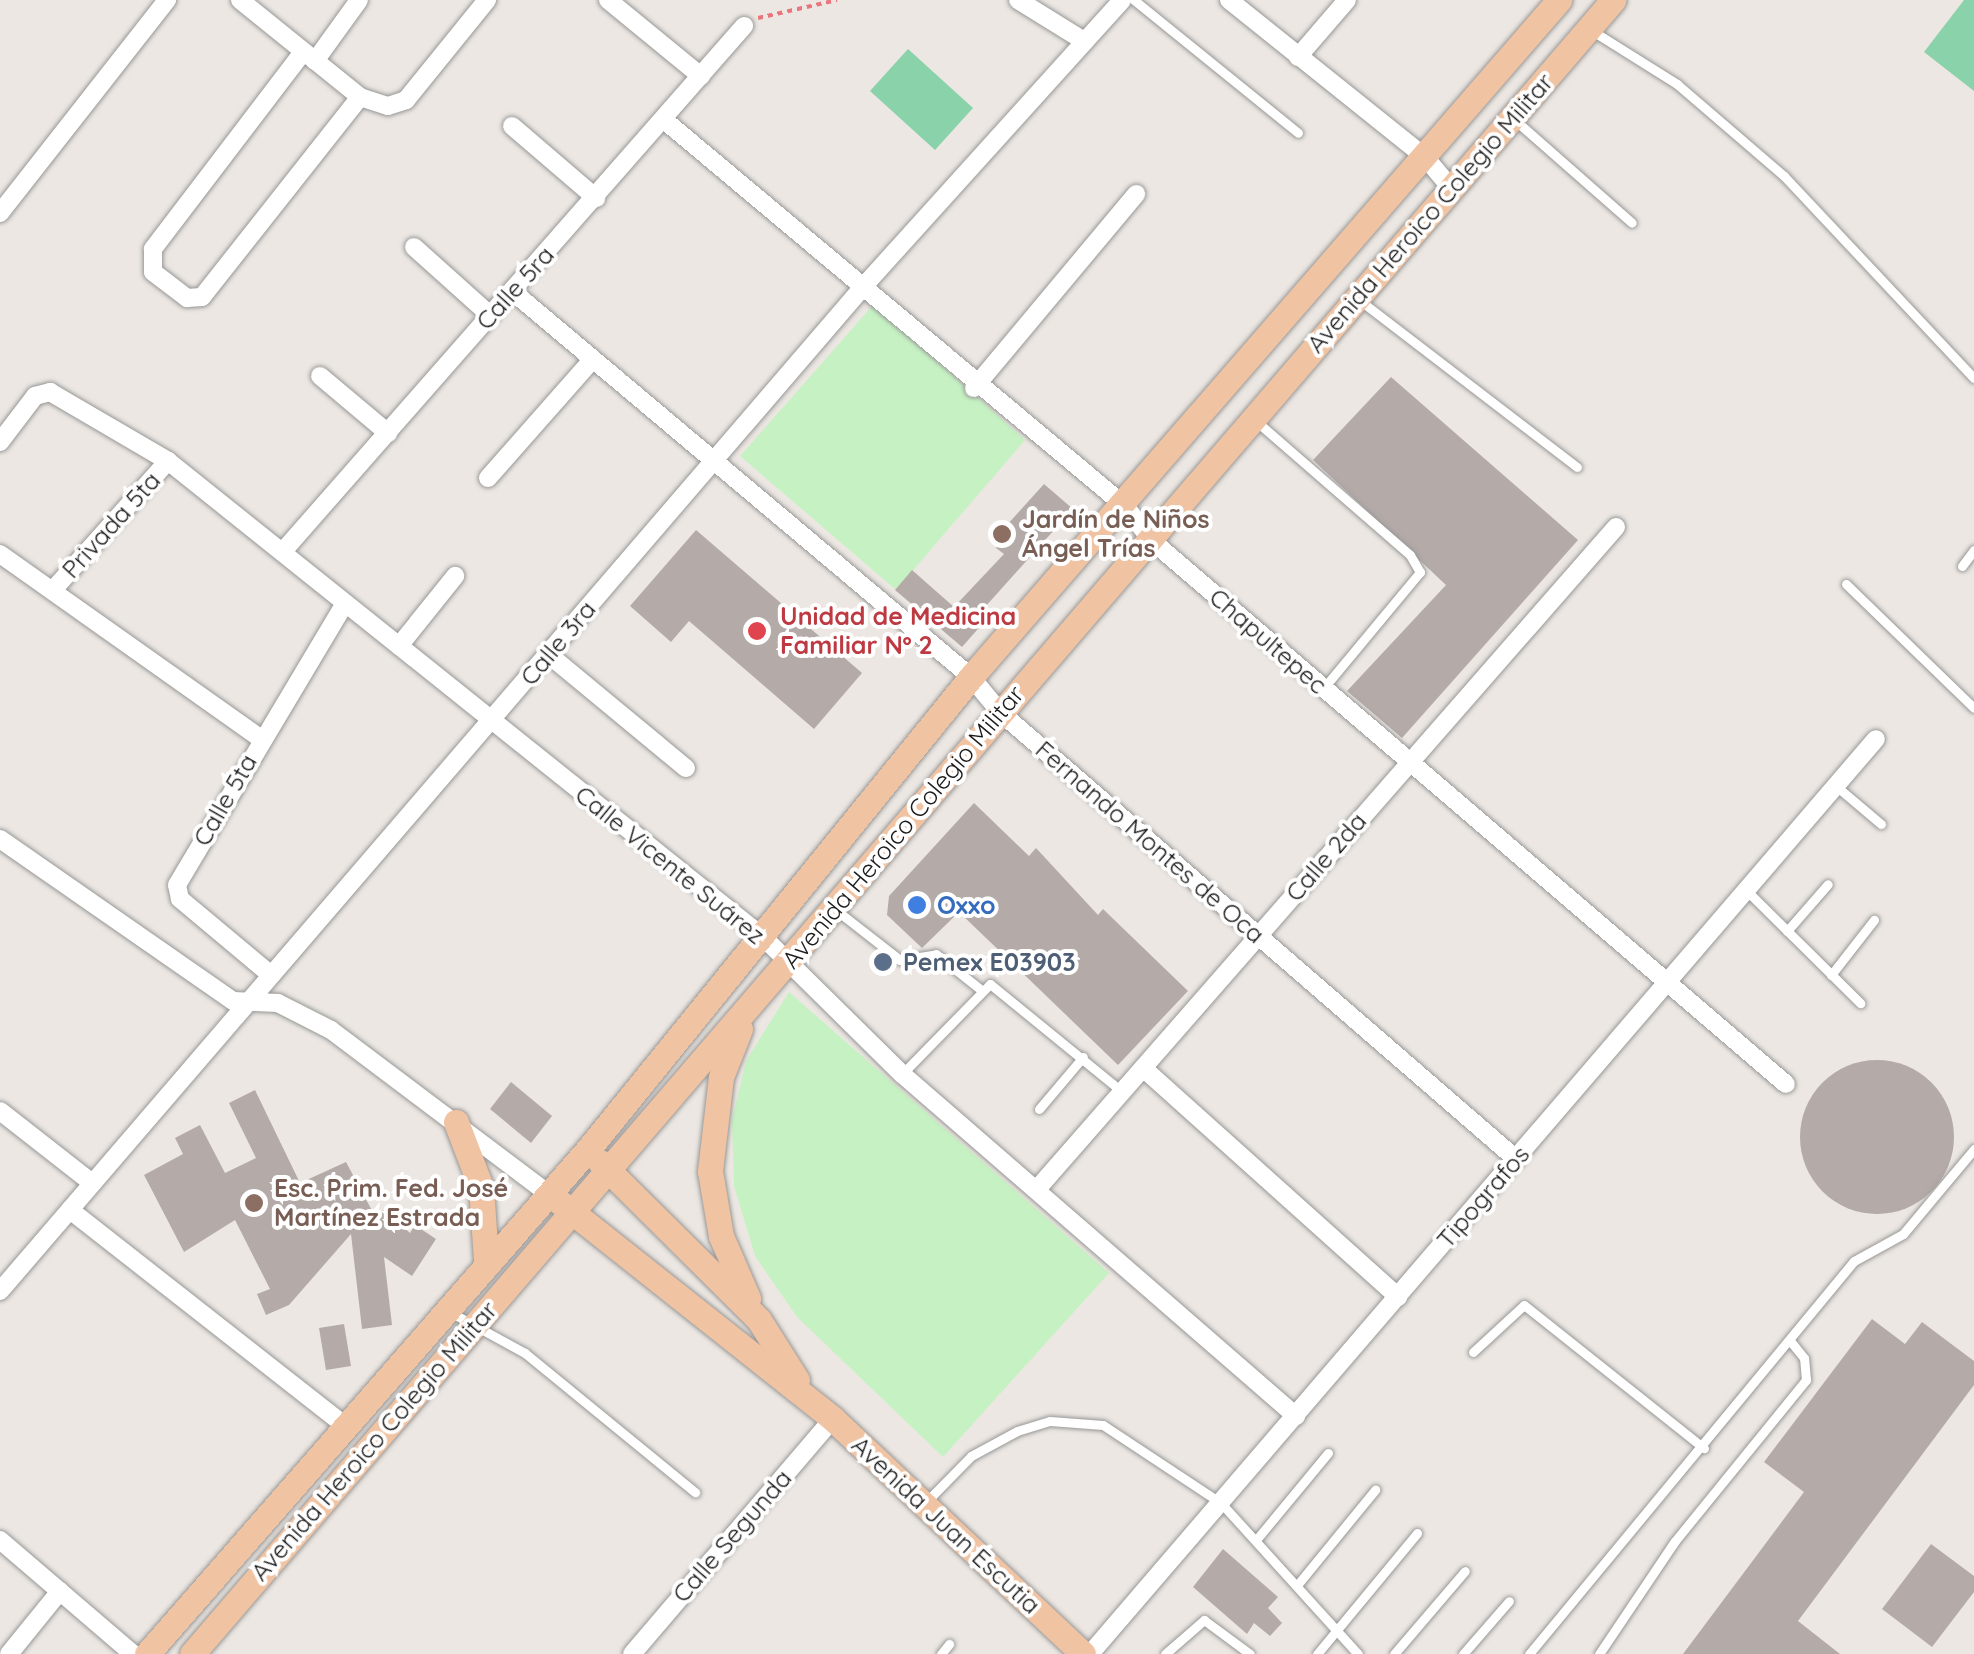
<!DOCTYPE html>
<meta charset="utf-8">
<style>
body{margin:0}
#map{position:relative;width:1974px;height:1654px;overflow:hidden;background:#ece7e2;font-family:Quicksand,sans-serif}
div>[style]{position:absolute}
.park>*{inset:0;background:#c6f2c3}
.pitch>*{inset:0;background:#89d2aa}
.building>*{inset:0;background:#b4aba8}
.round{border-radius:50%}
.path>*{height:4px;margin-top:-2px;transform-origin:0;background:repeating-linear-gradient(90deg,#e8767c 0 5px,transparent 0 10px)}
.roads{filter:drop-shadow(0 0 2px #989898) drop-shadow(0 0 2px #989898)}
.lane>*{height:9px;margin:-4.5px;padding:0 4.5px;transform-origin:4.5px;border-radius:4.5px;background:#fff}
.street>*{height:18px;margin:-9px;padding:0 9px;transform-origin:9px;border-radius:9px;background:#fff}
.primary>*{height:25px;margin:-12.5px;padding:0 12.5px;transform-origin:12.5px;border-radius:12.5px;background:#f0c3a3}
.dots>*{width:28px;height:28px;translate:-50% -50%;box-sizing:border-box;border:5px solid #fff;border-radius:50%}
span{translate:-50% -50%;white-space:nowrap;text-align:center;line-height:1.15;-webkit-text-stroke:8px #fff;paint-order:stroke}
.street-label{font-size:25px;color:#1b1b1b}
.education-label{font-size:25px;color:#785e54;font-weight:700}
.left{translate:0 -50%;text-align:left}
.health-label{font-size:25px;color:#be3a42;font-weight:700}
.shop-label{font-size:25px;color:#366cbe;font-weight:700}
.service-label{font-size:25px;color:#4e5e75;font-weight:700}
</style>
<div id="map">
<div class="park">
<div style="clip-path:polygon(874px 304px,1025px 440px,896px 590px,740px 456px)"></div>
<div style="clip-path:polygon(789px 992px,1109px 1273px,943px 1457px,797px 1317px,755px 1256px,734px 1186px,732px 1120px,746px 1061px)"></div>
</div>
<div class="pitch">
<div style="clip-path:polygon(1964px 0,1974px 0,1974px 91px,1924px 52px)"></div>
<div style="clip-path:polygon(908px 49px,973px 108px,935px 150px,870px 91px)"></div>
</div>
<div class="building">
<div style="clip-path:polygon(1391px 377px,1578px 540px,1402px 738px,1347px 691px,1446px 585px,1313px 460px)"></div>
<div style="clip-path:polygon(1044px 484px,1073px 509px,985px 607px,992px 613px,962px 647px,895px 590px,912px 570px,954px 607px,1004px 554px,996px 548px,1007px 525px)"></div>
<div style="clip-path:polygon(696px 530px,862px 673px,814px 729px,689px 621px,671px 642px,630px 606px)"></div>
<div style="clip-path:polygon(974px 803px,1029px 856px,1036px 848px,1098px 915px,1103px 909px,1188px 991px,1118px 1065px,959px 912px,922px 948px,887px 915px,889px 896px)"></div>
<div class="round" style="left:1800px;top:1060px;width:154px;height:154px"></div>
<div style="clip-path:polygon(511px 1082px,552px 1116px,531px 1143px,490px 1109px)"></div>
<div style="clip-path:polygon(255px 1090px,300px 1183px,346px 1162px,376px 1218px,384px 1210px,410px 1233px,415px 1225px,436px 1239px,412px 1276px,384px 1257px,392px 1325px,362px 1329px,351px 1234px,289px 1305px,266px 1315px,257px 1294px,270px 1289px,235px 1220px,184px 1252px,144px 1175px,183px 1154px,175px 1138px,200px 1125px,225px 1173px,256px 1158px,229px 1103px)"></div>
<div style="clip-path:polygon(1872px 1319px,1905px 1344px,1922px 1322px,1974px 1361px,1974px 1385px,1798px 1621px,1840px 1654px,1683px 1654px,1804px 1492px,1764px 1462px)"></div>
<div style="clip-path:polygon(344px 1324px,351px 1366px,326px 1370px,319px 1328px)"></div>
<div style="clip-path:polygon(1931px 1544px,1974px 1576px,1974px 1592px,1932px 1647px,1882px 1609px)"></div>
<div style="clip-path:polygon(1223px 1549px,1278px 1597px,1268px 1608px,1282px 1623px,1270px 1636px,1254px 1623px,1247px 1634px,1193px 1587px)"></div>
</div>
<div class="path">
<div style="left:758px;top:18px;width:81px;rotate:-12.8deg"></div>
</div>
<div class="roads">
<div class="lane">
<div style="left:1134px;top:0;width:211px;rotate:39deg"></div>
<div style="left:1591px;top:30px;width:102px;rotate:32.1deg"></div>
<div style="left:1677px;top:84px;width:141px;rotate:40.7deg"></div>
<div style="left:1784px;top:176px;width:277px;rotate:46.8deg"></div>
<div style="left:1516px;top:121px;width:154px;rotate:41.3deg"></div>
<div style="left:1358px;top:299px;width:276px;rotate:37.5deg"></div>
<div style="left:1256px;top:421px;width:204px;rotate:41deg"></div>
<div style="left:1410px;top:555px;width:20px;rotate:60deg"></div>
<div style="left:1420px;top:572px;width:152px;rotate:129.7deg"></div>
<div style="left:1962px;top:566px;width:20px;rotate:-53deg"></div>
<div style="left:1846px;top:584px;width:178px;rotate:44.1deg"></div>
<div style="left:1836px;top:786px;width:59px;rotate:40.2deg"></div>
<div style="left:1746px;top:890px;width:161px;rotate:44.7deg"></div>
<div style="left:836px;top:910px;width:81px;rotate:38deg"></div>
<div style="left:900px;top:960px;width:36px;rotate:-9deg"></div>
<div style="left:936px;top:954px;width:56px;rotate:38.5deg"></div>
<div style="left:1787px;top:931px;width:62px;rotate:-48.9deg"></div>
<div style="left:1831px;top:975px;width:70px;rotate:-52deg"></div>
<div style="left:902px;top:1074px;width:126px;rotate:-45.6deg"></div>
<div style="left:990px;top:984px;width:169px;rotate:39.2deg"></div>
<div style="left:1039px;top:1109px;width:68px;rotate:-49.8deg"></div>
<div style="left:450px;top:1312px;width:85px;rotate:28.7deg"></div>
<div style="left:525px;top:1353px;width:220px;rotate:39.3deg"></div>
<div style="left:1473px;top:1352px;width:69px;rotate:-42.7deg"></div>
<div style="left:1524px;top:1305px;width:230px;rotate:38.5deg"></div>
<div style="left:926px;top:1502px;width:64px;rotate:-45.6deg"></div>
<div style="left:971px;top:1456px;width:52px;rotate:-28.5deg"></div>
<div style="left:1017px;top:1431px;width:34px;rotate:-17deg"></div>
<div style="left:1050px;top:1421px;width:53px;rotate:4.3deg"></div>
<div style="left:1103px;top:1425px;width:141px;rotate:33.5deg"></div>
<div style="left:1221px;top:1503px;width:204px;rotate:47.8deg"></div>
<div style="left:1256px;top:1540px;width:113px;rotate:-50.4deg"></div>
<div style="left:1298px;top:1584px;width:122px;rotate:-50.7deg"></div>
<div style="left:941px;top:1654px;width:13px;rotate:-51deg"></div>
<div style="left:1165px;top:1654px;width:52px;rotate:-41.1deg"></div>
<div style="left:1204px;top:1620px;width:57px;rotate:36.5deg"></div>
<div style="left:1317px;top:1654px;width:157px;rotate:-50.4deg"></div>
<div style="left:1394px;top:1654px;width:109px;rotate:-49.5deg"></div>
<div style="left:1463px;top:1654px;width:70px;rotate:-49deg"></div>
<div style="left:1529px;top:1654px;width:510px;rotate:-50.41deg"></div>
<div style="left:1854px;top:1261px;width:56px;rotate:-28.9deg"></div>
<div style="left:1903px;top:1234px;width:111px;rotate:-50.1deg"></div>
<div style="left:1599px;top:1654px;width:136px;rotate:-56.1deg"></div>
<div style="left:1675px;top:1541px;width:208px;rotate:-50.9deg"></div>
<div style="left:1806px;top:1380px;width:22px;rotate:-95deg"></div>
<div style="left:1804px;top:1358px;width:22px;rotate:-129deg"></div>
</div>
<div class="street">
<div style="left:240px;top:0;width:154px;rotate:38.9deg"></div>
<div style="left:360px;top:97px;width:29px;rotate:18deg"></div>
<div style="left:388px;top:106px;width:19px;rotate:-18deg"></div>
<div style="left:406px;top:100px;width:129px;rotate:-51deg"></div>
<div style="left:608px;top:0;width:120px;rotate:39.3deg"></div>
<div style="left:1018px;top:0;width:78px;rotate:31.8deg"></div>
<div style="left:1229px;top:0;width:251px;rotate:38.7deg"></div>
<div style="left:1425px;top:157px;width:38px;rotate:50deg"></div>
<div style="left:303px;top:52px;width:248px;rotate:127.3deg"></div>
<div style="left:153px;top:249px;width:23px;rotate:90deg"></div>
<div style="left:153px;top:272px;width:43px;rotate:37.4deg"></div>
<div style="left:187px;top:298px;width:15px;rotate:-4deg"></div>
<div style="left:202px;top:297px;width:255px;rotate:-51.7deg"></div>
<div style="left:1298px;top:57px;width:75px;rotate:-49.3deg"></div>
<div style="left:315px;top:61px;width:75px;rotate:-54.2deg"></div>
<div style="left:663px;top:119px;width:604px;rotate:39.96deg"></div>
<div style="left:1126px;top:507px;width:41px;rotate:52.9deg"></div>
<div style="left:1151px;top:540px;width:836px;rotate:40.59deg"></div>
<div style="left:512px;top:126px;width:111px;rotate:40.6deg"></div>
<div style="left:0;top:213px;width:271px;rotate:-51.9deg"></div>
<div style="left:414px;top:247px;width:103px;rotate:41.9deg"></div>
<div style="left:512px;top:291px;width:600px;rotate:40.06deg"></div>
<div style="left:971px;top:677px;width:45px;rotate:50.4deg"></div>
<div style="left:1000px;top:712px;width:683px;rotate:40.9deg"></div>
<div style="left:320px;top:376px;width:89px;rotate:40deg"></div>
<div style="left:974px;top:388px;width:253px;rotate:-50.1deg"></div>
<div style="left:0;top:442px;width:58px;rotate:-52.7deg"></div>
<div style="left:35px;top:396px;width:16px;rotate:-15deg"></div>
<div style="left:50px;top:392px;width:137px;rotate:30.3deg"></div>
<div style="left:168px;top:461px;width:762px;rotate:38.66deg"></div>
<div style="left:763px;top:937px;width:195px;rotate:44.6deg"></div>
<div style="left:902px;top:1074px;width:522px;rotate:40.96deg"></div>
<div style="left:488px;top:478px;width:157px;rotate:-48.6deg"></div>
<div style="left:285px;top:549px;width:696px;rotate:-48.73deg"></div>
<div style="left:0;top:554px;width:320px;rotate:35.3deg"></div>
<div style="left:53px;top:590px;width:173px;rotate:-48.3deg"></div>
<div style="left:399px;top:646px;width:90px;rotate:-51.3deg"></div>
<div style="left:548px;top:654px;width:179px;rotate:39.6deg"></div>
<div style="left:0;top:839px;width:284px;rotate:34.8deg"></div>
<div style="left:233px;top:1001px;width:45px;rotate:2.5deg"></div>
<div style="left:278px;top:1003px;width:59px;rotate:27deg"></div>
<div style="left:331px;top:1030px;width:269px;rotate:37deg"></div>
<div style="left:271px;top:975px;width:119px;rotate:-140.1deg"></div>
<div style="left:180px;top:899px;width:14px;rotate:-102deg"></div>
<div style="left:177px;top:885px;width:328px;rotate:-59.2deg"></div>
<div style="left:1143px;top:1068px;width:343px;rotate:41.9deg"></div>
<div style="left:0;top:1111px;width:117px;rotate:38deg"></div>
<div style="left:1038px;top:1188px;width:878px;rotate:-48.83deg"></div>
<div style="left:70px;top:1210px;width:352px;rotate:38.1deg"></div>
<div style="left:0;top:1291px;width:1323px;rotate:-49.32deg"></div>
<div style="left:862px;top:288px;width:388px;rotate:-47.9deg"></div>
<div style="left:0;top:1540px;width:175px;rotate:40.6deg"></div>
<div style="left:9px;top:1654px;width:81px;rotate:-51deg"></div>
<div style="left:632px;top:1654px;width:309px;rotate:-49.5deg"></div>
<div style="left:1090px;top:1654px;width:1206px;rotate:-49.34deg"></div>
</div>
<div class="primary">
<div style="left:740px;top:1029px;width:52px;rotate:111.6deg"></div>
<div style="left:721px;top:1077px;width:95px;rotate:96.7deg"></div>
<div style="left:710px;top:1171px;width:66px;rotate:80.4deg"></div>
<div style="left:721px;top:1236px;width:68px;rotate:66.5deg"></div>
<div style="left:456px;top:1122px;width:70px;rotate:69deg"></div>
<div style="left:481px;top:1187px;width:74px;rotate:86.1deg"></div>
<div style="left:600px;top:1162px;width:224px;rotate:44.8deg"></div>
<div style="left:759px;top:1320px;width:71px;rotate:57.7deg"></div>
<div style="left:557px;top:1200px;width:352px;rotate:38.4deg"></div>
<div style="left:833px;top:1419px;width:343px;rotate:43.2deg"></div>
<div style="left:147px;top:1654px;width:673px;rotate:-48.85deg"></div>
<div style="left:590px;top:1147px;width:605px;rotate:-50.97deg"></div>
<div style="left:971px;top:677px;width:897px;rotate:-49.02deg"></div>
<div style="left:192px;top:1654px;width:2181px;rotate:-49.33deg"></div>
</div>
</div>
<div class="dots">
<div style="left:1002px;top:534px;background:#8d6e63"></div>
<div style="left:757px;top:631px;background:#e0444e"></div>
<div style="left:917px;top:905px;background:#3f7fe0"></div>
<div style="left:883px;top:962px;background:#5c6f8a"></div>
<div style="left:254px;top:1203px;background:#8d6e63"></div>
</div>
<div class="street-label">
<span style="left:1430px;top:213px;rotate:-49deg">Avenida Heroico Colegio Militar</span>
<span style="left:515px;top:288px;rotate:-48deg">Calle 5ra</span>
<span style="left:111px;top:525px;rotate:-48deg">Privada 5ta</span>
<span style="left:1268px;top:641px;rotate:41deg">Chapultepec</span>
<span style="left:558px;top:643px;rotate:-50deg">Calle 3ra</span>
<span style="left:225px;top:800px;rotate:-60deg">Calle 5ta</span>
<span style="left:903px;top:827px;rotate:-50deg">Avenida Heroico Colegio Militar</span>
<span style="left:1150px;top:842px;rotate:41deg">Fernando Montes de Oca</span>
<span style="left:1326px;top:857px;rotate:-49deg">Calle 2da</span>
<span style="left:670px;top:865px;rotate:39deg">Calle Vicente Suárez</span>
<span style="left:1483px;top:1197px;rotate:-49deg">Tipografos</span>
<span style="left:374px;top:1441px;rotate:-49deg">Avenida Heroico Colegio Militar</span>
<span style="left:946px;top:1525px;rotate:43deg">Avenida Juan Escutia</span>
<span style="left:732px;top:1536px;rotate:-49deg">Calle Segunda</span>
</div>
<div class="education-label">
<span class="left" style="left:1022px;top:534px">Jardín de Niños<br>Ángel Trías</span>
<span class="left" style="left:274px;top:1203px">Esc. Prim. Fed. José<br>Martínez Estrada</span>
</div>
<div class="health-label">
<span class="left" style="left:780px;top:631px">Unidad de Medicina<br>Familiar Nº 2</span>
</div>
<div class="shop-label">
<span class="left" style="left:937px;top:905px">Oxxo</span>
</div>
<div class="service-label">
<span class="left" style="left:903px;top:962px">Pemex E03903</span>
</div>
</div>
